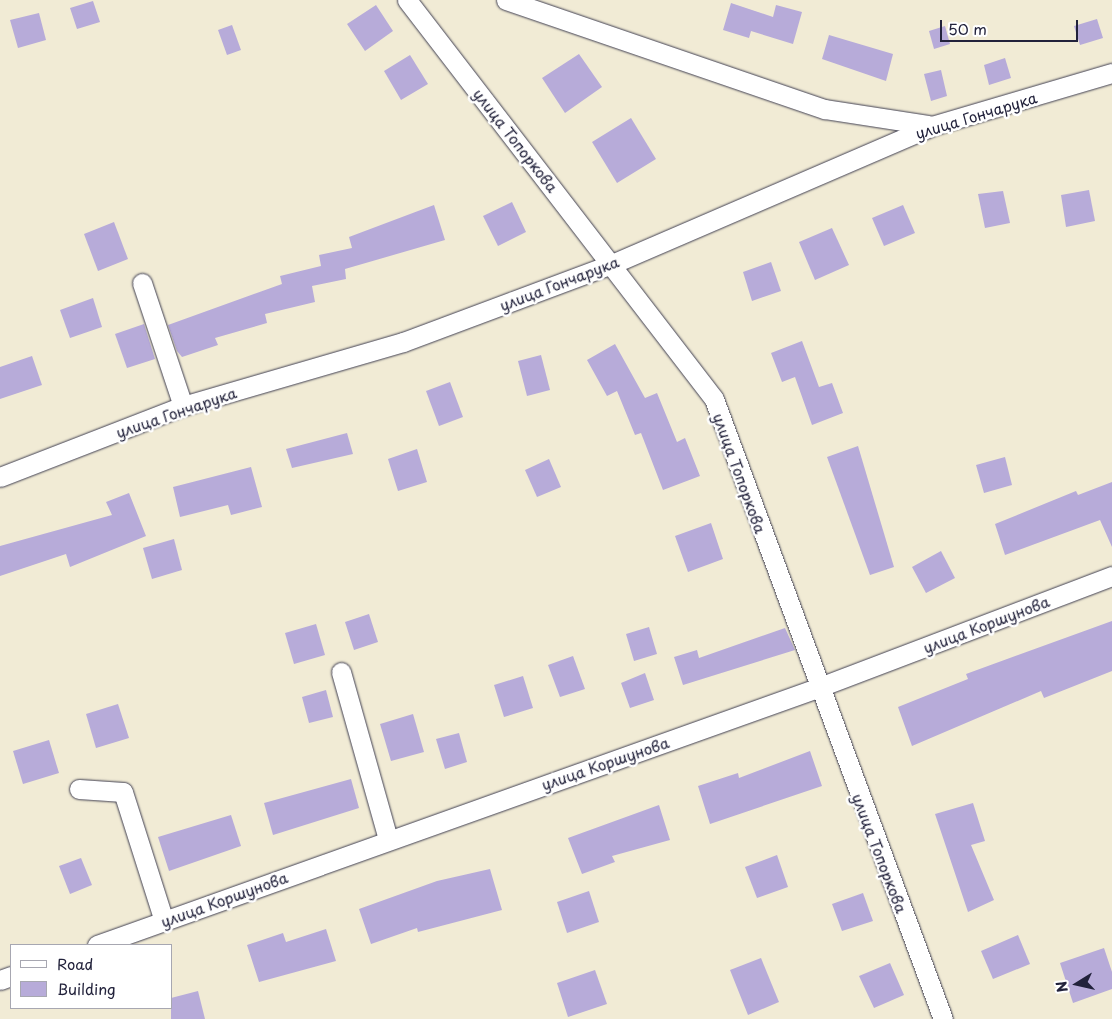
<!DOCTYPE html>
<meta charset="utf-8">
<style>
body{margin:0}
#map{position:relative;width:1112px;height:1019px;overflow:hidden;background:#f1ebd5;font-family:"Playpen Sans",sans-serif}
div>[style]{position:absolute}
.building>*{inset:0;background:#b7abd9}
.roads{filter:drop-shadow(0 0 1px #414052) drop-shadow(0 0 1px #414052)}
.minor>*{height:19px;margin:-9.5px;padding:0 9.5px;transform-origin:9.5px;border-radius:9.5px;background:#fff}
span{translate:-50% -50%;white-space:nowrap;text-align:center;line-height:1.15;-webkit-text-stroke:5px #fff;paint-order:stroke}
.street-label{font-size:15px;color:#22223b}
.legend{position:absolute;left:10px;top:944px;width:162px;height:65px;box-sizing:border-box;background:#fff;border:1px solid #a7a7b1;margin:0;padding:6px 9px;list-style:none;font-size:15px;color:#22223b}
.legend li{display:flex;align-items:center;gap:10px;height:25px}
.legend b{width:25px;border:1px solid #a7a7b1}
.north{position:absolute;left:1052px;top:959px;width:50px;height:50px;-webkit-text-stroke:4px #fff;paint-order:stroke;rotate:260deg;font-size:14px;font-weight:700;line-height:20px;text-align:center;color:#22223b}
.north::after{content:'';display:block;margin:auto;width:18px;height:22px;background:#22223b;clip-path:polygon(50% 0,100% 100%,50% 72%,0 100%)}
.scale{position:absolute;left:940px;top:20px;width:138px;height:22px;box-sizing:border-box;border:2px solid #22223b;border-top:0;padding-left:6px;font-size:15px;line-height:18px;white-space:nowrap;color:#22223b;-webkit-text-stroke:4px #fff;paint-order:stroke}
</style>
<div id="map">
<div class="building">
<div style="clip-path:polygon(93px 1px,100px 22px,77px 29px,70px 8px)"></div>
<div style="clip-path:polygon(731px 3px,773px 17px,776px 5px,802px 12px,793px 44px,751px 31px,749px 38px,723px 30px)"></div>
<div style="clip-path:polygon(376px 5px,393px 31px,365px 51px,347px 24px)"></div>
<div style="clip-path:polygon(39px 13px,46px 40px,18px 48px,10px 20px)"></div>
<div style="clip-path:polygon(1097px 19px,1103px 38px,1080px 45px,1074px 26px)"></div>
<div style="clip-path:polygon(232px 25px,241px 50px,227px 55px,218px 30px)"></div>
<div style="clip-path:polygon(945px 26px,950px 44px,934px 49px,929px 31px)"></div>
<div style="clip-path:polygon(829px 35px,893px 54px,886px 81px,822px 59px)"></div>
<div style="clip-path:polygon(579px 54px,602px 87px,565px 113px,542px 78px)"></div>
<div style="clip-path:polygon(410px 55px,428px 84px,401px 100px,384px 71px)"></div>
<div style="clip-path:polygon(1005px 58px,1011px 78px,989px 85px,984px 65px)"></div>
<div style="clip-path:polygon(941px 70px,947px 96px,931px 101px,924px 74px)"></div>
<div style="clip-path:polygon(631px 118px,656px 159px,617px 183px,592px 142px)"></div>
<div style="clip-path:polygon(1089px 190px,1095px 221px,1066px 227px,1061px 195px)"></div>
<div style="clip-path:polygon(1003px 191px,1010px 223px,985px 228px,978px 194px)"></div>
<div style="clip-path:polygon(512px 202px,526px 232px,498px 246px,483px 216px)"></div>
<div style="clip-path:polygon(434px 205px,445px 240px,345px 269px,346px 279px,312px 286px,315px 302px,265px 314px,267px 323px,215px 338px,218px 345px,182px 357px,177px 351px,168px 325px,282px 284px,280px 276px,321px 266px,319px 255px,352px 248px,349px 237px)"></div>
<div style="clip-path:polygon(903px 205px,915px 233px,884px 246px,872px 218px)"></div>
<div style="clip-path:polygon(114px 222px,128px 259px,98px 271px,84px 234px)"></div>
<div style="clip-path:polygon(832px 228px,849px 265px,815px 280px,799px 242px)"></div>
<div style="clip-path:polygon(771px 262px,781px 291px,752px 301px,743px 272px)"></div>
<div style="clip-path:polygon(93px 298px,102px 327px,70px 338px,60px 310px)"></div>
<div style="clip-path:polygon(144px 324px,155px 359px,127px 368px,115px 334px)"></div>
<div style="clip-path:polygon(802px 341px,819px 387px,832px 383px,843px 413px,812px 425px,795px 377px,782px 382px,771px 353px)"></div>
<div style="clip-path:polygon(615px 344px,645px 398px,657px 393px,677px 442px,685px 438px,700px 476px,663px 490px,641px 433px,635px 435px,617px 391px,607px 396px,587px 360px)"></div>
<div style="clip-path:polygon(541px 355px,550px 390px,527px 396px,518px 361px)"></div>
<div style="clip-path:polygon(32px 356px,42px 385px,0 399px,0 367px)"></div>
<div style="clip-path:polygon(450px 382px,463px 417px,439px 426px,426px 391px)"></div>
<div style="clip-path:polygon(347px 433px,353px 454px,292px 468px,286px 449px)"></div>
<div style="clip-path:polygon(858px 446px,894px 567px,870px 575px,827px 457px)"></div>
<div style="clip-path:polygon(417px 449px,427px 482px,398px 491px,388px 459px)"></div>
<div style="clip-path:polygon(1005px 457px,1012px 485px,984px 493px,976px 465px)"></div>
<div style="clip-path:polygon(549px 459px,561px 487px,537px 497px,525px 470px)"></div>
<div style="clip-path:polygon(251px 467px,262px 507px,231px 515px,228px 505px,180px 517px,173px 487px)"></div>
<div style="clip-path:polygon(1112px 482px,1112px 547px,1100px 520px,1005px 555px,995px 524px,1076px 491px,1078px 495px)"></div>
<div style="clip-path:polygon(129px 493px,146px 536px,70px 567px,66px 554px,0 576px,0 546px,112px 515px,106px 502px)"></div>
<div style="clip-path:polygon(711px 523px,723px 559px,688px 572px,675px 536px)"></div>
<div style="clip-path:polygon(174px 539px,182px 570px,152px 579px,143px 548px)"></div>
<div style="clip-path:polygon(941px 551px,955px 578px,926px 593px,912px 567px)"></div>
<div style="clip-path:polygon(369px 614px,378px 642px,354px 650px,345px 622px)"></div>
<div style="clip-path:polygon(1112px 621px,1112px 671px,1044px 698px,1041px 691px,912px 746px,898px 707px,968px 679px,966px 674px)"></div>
<div style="clip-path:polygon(316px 624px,325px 655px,294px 664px,285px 633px)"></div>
<div style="clip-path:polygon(649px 627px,657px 654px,634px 661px,626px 634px)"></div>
<div style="clip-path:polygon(785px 628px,795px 650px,683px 685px,674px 657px,697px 650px,699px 658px)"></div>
<div style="clip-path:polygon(573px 656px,585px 689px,560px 697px,548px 665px)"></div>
<div style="clip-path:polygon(645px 673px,654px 700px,630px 708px,621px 683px)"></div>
<div style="clip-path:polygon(523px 676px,533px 708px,504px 717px,494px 685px)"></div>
<div style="clip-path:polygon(326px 690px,333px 717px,309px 723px,302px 697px)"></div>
<div style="clip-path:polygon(118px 704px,129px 738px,96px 748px,86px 714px)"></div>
<div style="clip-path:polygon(413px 714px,424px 752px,391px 761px,380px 724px)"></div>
<div style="clip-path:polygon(459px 733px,467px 762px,445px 769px,436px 739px)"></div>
<div style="clip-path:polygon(49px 740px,59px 773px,23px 784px,13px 751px)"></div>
<div style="clip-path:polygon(810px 751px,822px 786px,710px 824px,698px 786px,738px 773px,739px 778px)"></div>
<div style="clip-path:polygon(351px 779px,359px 808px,273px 835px,264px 803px)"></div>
<div style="clip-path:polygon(973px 803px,985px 841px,971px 845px,994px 900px,968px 912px,935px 814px)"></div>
<div style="clip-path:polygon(659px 805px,670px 840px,612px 856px,615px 862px,582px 874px,568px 838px)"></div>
<div style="clip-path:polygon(231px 815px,241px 846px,169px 871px,158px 837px)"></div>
<div style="clip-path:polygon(777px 855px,788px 887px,757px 898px,745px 867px)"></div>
<div style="clip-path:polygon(81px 858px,92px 885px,70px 894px,59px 866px)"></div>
<div style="clip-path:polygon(490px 869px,502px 910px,418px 932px,417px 928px,371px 944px,359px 909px,437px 881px)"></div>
<div style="clip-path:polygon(589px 891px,599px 922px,567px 933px,557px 902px)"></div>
<div style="clip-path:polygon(863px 893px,873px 921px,842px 931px,832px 904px)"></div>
<div style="clip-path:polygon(326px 929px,336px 961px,259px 982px,247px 945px,283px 933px,286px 942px)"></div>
<div style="clip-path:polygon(1018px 935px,1030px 964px,993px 979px,981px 951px)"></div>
<div style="clip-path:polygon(1104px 948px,1112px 972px,1112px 989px,1073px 1003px,1060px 963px)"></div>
<div style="clip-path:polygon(761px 958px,779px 1002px,748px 1015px,730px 970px)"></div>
<div style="clip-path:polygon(890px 963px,904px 995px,874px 1008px,859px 976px)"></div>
<div style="clip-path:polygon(595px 970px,607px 1004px,568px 1017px,557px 983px)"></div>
<div style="clip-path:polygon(198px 991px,205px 1019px,171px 1019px,171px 998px)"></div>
</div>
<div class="roads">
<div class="minor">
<div style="left:407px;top:0;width:503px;rotate:52.42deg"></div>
<div style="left:714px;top:399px;width:661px;rotate:69.73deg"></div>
<div style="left:506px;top:0;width:337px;rotate:18.9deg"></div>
<div style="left:825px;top:109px;width:104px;rotate:8.8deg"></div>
<div style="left:142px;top:283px;width:130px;rotate:71.6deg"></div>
<div style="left:0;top:477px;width:196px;rotate:-21.2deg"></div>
<div style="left:183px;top:406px;width:229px;rotate:-16.2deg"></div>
<div style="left:403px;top:342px;width:223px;rotate:-20.5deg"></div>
<div style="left:612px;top:264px;width:348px;rotate:-23.3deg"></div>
<div style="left:932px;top:126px;width:188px;rotate:-16.4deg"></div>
<div style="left:341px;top:672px;width:173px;rotate:74.3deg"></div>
<div style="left:79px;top:789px;width:44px;rotate:3.9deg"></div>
<div style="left:123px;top:792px;width:135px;rotate:72.4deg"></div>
<div style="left:97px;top:945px;width:764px;rotate:-19.64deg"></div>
<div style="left:817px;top:688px;width:316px;rotate:-20.8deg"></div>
<div style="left:0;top:980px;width:12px;rotate:-20deg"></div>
</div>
</div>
<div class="street-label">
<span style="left:976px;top:115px;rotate:-17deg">улица Гончарука</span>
<span style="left:516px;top:140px;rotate:52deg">улица Топоркова</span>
<span style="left:559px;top:283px;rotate:-21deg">улица Гончарука</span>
<span style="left:176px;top:412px;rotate:-19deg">улица Гончарука</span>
<span style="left:740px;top:473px;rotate:70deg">улица Топоркова</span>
<span style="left:986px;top:624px;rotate:-21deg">улица Коршунова</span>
<span style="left:605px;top:763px;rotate:-19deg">улица Коршунова</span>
<span style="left:880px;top:853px;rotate:69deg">улица Топоркова</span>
<span style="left:224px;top:899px;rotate:-20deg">улица Коршунова</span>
</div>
<ul class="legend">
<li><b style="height:6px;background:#fff"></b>Road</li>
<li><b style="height:14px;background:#b7abd9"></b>Building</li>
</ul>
<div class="north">N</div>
<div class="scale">50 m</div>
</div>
